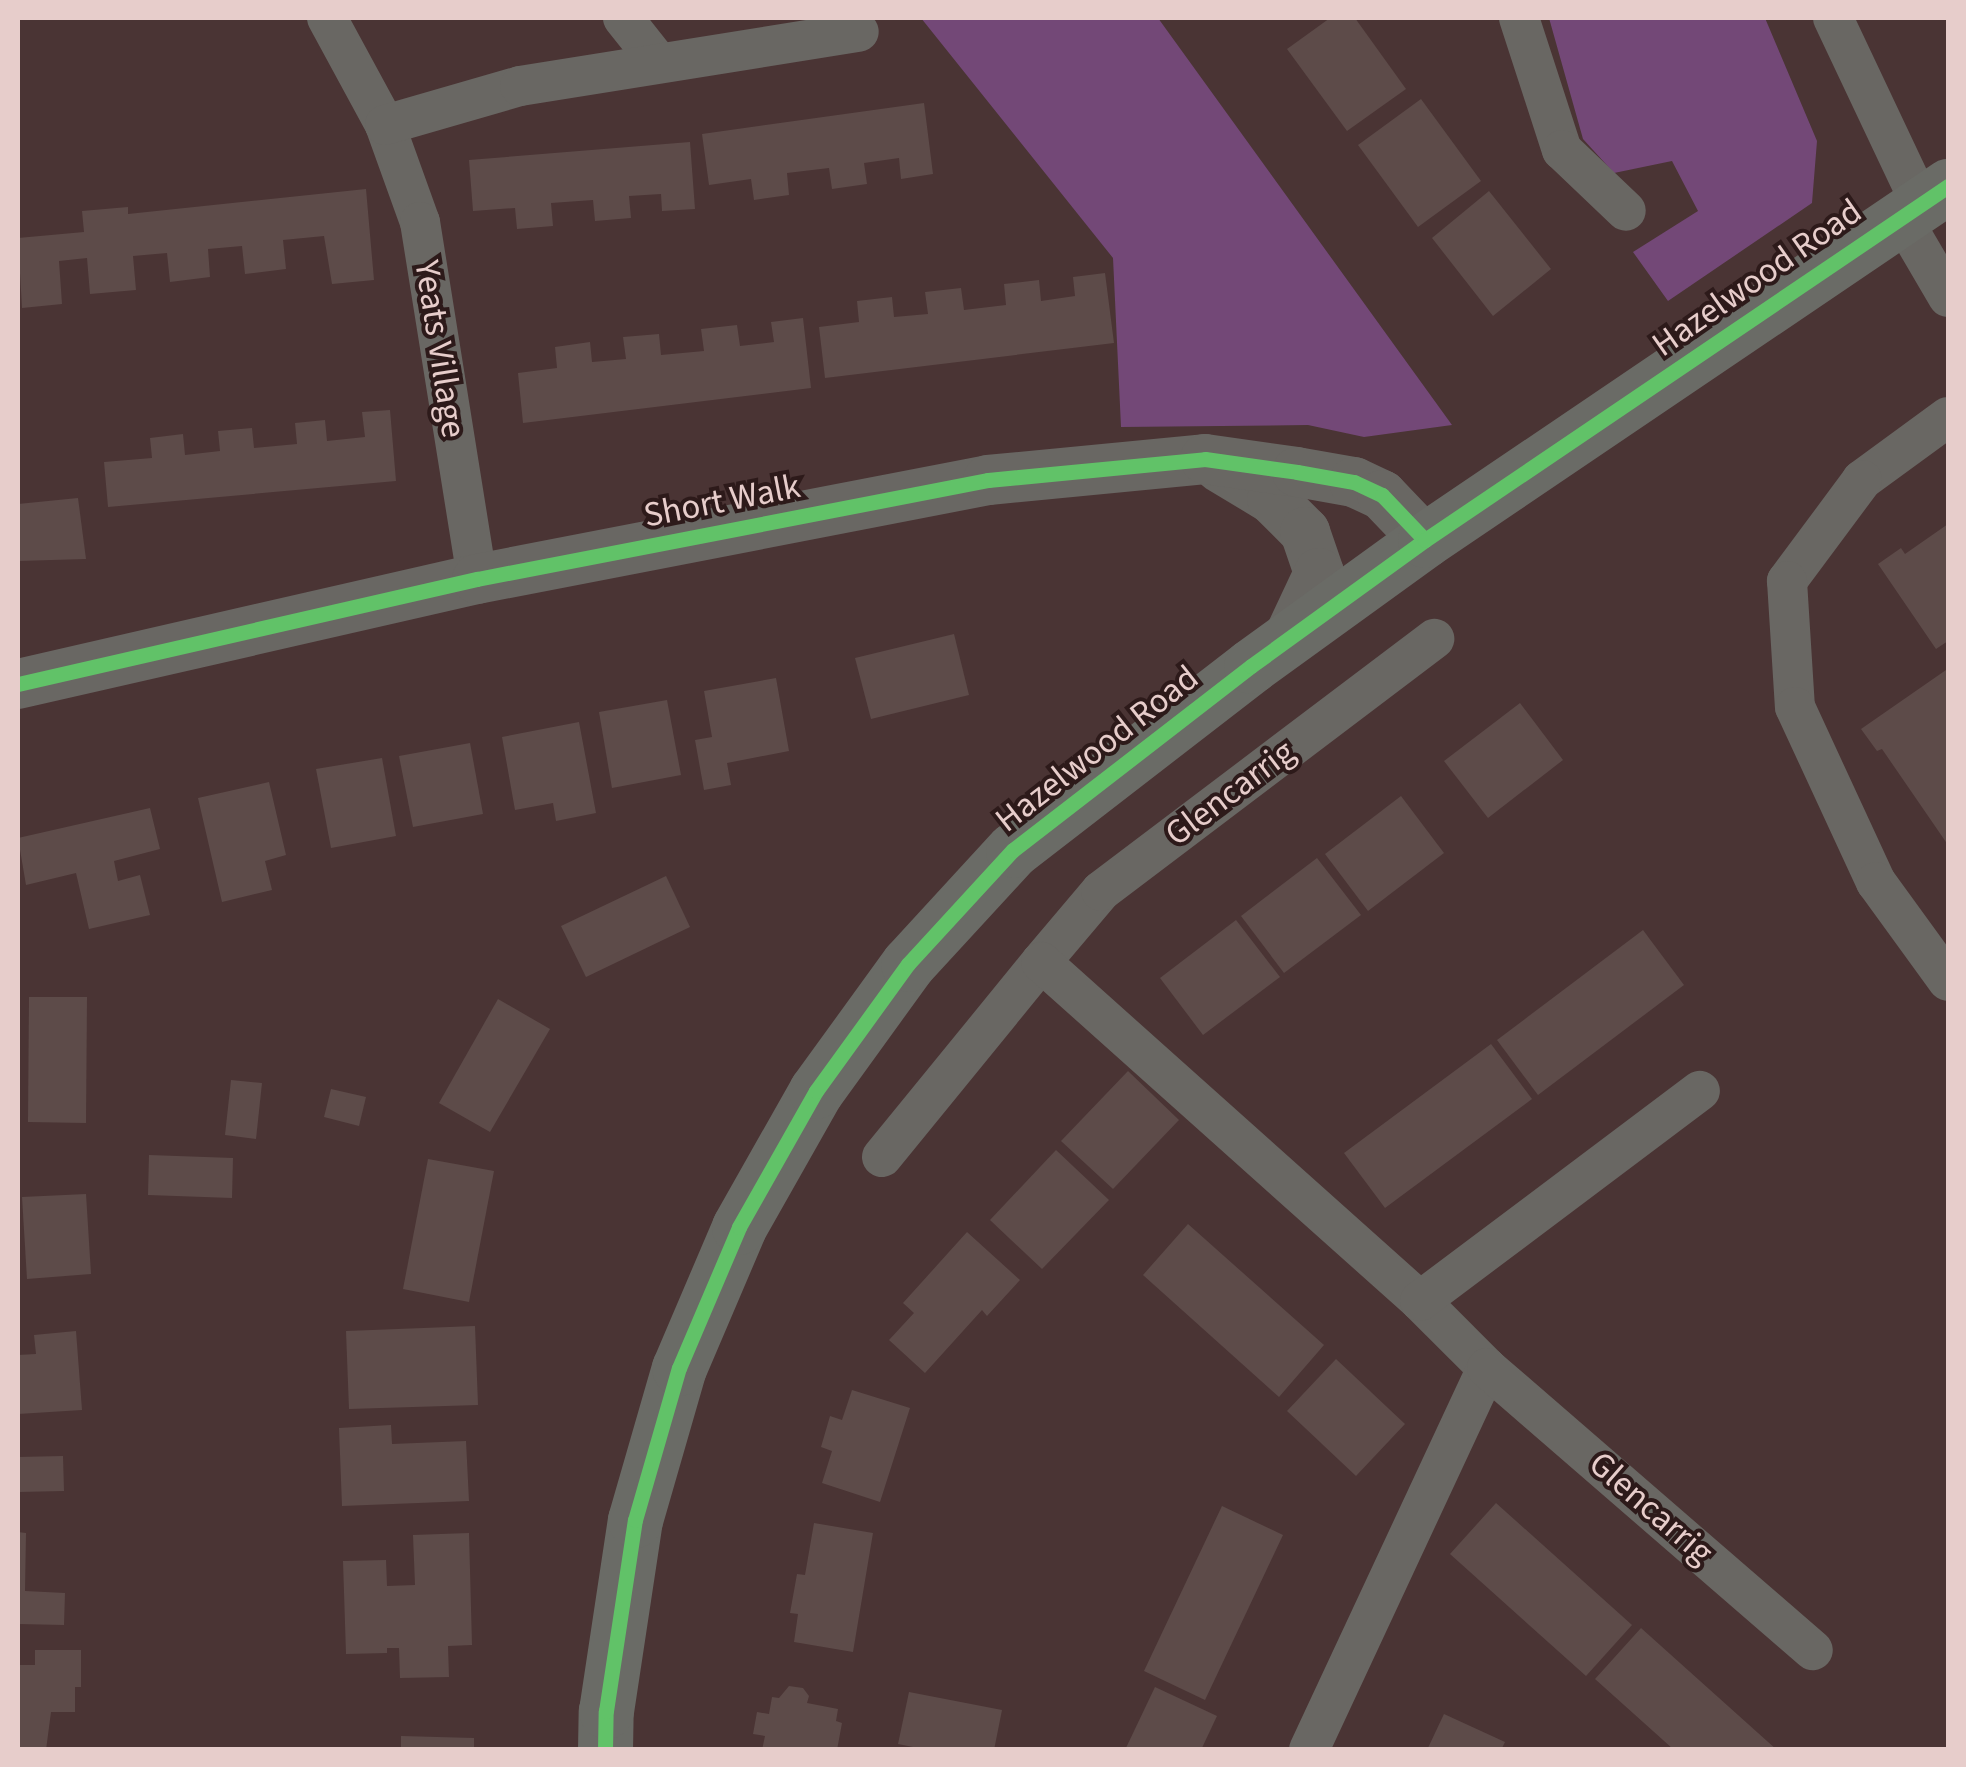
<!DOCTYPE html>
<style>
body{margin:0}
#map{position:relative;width:1966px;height:1767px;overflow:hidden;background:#4a3434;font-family:"Source Sans 3",sans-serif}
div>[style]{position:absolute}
.green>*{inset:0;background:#734877}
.building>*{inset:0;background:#5d4b49}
.minor>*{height:40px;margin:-20px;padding:0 20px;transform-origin:20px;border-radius:20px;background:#696763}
.tertiary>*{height:50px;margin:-25px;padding:0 25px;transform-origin:25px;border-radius:25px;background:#696763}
.secondary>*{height:55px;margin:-27.5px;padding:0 27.5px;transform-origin:27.5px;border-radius:27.5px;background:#6a6b66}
.cycleway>*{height:15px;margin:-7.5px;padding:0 7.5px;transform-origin:7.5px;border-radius:7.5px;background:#61c268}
span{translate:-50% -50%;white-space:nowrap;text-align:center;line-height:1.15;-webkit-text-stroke:8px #2d1a1a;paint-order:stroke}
.street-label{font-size:35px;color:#e7cdcb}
.frame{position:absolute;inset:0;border:20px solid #e7cdcb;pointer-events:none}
</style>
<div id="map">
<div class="green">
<div style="clip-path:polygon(921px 18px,1158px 18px,1452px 425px,1364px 437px,1308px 425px,1121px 427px,1113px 258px)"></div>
<div style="clip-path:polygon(1549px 18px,1765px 18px,1817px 141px,1812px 203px,1668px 301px,1633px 252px,1698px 211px,1672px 161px,1614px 173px,1583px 139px)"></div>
</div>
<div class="building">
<div style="clip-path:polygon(1330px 18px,1355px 18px,1406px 89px,1347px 131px,1287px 49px)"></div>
<div style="clip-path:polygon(1421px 99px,1481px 181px,1418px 227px,1358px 145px)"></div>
<div style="clip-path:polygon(924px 103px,933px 174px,901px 179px,899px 158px,864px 163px,867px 184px,832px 189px,829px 168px,787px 173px,789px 195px,754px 200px,751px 179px,709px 185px,702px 134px)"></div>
<div style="clip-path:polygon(690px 142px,695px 209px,662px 211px,661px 194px,629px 196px,631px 218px,595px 221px,593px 200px,551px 203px,553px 226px,517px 229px,515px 208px,473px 211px,469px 160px)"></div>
<div style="clip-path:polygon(366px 189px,374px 280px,332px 284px,324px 236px,283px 240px,286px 269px,245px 274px,242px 246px,208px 249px,210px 277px,170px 282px,167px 253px,133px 256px,136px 290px,90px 294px,87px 258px,59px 261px,62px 304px,22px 308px,18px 238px,84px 232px,82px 211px,128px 207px,128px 214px)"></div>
<div style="clip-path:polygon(1489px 191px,1551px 269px,1493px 316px,1432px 238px)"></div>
<div style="clip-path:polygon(1105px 273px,1114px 343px,825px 378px,819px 327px,859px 322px,857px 301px,892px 297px,894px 317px,928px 314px,925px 292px,961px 288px,964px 310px,1006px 305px,1004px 284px,1039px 280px,1041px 301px,1075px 296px,1073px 277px)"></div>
<div style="clip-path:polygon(803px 318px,811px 388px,523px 423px,518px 373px,557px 368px,555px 347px,590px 342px,592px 362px,626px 359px,623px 337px,659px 334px,661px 355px,704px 351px,701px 329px,737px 325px,740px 346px,774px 342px,771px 322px)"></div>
<div style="clip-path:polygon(390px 410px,396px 481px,108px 507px,104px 462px,152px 458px,150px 438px,183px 434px,185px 455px,220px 451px,218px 431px,252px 428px,254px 448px,297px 444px,295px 423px,325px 420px,327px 441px,365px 437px,362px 412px)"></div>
<div style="clip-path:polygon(78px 498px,86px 559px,18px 561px,18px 504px)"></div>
<div style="clip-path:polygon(1948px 524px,1948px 641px,1936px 649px,1878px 564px,1901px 548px,1905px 554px)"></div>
<div style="clip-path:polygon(954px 634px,969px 695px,871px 719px,855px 658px)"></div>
<div style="clip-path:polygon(1946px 670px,1948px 673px,1948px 845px,1882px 749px,1877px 751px,1861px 729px)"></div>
<div style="clip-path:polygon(776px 678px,789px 751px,727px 763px,731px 785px,704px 790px,695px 740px,712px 737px,704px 691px)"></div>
<div style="clip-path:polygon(667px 700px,681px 775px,612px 788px,599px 712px)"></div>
<div style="clip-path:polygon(1520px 703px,1563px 760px,1488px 818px,1444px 761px)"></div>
<div style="clip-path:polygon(579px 722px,596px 813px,556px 821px,553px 803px,515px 810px,502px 737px)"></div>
<div style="clip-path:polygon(470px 743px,483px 814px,413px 827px,399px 756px)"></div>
<div style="clip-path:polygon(382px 758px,396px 836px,331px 848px,316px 769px)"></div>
<div style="clip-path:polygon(269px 782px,286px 855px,265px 861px,272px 890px,222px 902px,198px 798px)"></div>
<div style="clip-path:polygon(1401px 796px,1444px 853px,1368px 911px,1325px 854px)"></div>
<div style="clip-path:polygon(150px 808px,160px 849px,114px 861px,118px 881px,140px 875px,150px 915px,89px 929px,76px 873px,26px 885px,18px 838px)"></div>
<div style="clip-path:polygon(1317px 858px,1361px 915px,1284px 973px,1241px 916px)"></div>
<div style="clip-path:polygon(666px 876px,690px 927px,586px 977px,561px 926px)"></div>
<div style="clip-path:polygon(1236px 920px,1280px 977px,1203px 1035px,1160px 978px)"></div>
<div style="clip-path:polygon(1643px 930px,1684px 985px,1538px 1095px,1497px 1040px)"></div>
<div style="clip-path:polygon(29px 997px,87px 997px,86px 1123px,28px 1122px)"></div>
<div style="clip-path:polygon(498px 999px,550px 1029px,490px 1132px,439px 1103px)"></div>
<div style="clip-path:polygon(1491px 1044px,1532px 1099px,1385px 1208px,1344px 1153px)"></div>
<div style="clip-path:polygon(1128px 1071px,1179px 1120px,1113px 1189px,1061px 1141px)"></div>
<div style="clip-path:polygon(231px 1080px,262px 1083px,256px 1139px,225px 1135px)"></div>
<div style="clip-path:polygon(331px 1089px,366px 1097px,359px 1126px,324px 1117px)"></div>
<div style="clip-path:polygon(1056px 1150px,1109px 1200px,1042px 1269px,990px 1220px)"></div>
<div style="clip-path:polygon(149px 1155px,233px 1158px,232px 1198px,148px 1195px)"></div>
<div style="clip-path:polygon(428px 1159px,494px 1171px,469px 1302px,403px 1289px)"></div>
<div style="clip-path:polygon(86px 1194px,91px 1274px,27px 1279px,22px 1197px)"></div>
<div style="clip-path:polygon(1188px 1224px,1324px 1345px,1279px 1397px,1143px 1275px)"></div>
<div style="clip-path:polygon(967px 1232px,1020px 1280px,987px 1316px,982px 1310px,925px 1373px,889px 1340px,914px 1313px,903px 1303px)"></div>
<div style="clip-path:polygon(475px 1326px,478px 1405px,349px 1409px,346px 1331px)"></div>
<div style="clip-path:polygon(76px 1331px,82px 1410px,18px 1414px,18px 1355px,36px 1354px,34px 1335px)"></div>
<div style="clip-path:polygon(1336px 1359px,1405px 1424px,1356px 1476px,1287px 1411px)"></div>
<div style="clip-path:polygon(852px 1390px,910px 1408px,880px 1502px,822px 1483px,832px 1451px,821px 1447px,830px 1416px,842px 1420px)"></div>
<div style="clip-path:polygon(391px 1425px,392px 1444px,466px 1441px,469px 1501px,342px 1506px,339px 1428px)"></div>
<div style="clip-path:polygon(63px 1456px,64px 1491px,18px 1492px,18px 1457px)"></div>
<div style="clip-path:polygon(1496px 1503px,1632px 1625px,1586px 1676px,1450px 1554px)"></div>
<div style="clip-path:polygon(1222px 1506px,1283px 1535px,1205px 1700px,1144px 1671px)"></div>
<div style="clip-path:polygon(814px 1523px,873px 1533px,853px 1652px,794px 1642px,798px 1614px,790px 1613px,797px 1574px,805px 1575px)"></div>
<div style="clip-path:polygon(18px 1532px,26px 1533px,25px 1591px,65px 1593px,64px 1625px,18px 1624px)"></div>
<div style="clip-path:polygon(469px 1533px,472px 1645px,448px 1646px,449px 1677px,400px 1678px,399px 1648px,387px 1648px,387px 1653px,346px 1654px,343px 1561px,386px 1560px,387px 1586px,415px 1585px,413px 1535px)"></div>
<div style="clip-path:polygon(1641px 1628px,1777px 1750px,1674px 1750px,1663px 1740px,1595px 1679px)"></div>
<div style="clip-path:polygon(35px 1650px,81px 1650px,81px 1687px,75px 1687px,75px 1712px,51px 1712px,46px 1750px,18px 1750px,18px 1665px,35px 1665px)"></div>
<div style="clip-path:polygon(789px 1686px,803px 1688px,809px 1696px,807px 1703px,838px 1709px,836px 1721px,842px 1723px,837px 1750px,762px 1750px,765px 1736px,753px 1734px,757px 1712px,769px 1714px,772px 1697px,779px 1698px)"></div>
<div style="clip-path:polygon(1155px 1687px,1217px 1716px,1201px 1750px,1125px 1750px)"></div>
<div style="clip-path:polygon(909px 1692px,1002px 1710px,994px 1750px,928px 1750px,898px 1744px)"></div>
<div style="clip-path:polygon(1444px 1714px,1505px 1742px,1501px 1750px,1427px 1750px)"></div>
<div style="clip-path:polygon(401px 1736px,474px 1738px,474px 1750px,401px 1750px)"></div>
</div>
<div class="minor">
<div style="left:327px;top:18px;width:122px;rotate:61.5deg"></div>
<div style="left:385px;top:125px;width:103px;rotate:70.2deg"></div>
<div style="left:420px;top:222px;width:362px;rotate:80.9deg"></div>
<div style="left:623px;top:18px;width:56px;rotate:51.5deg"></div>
<div style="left:1519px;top:18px;width:139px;rotate:72deg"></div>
<div style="left:1562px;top:150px;width:88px;rotate:43.6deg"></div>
<div style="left:1833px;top:18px;width:204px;rotate:64.7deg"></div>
<div style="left:385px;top:125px;width:141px;rotate:-16.1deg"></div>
<div style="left:520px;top:86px;width:343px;rotate:-9.1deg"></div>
<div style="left:1900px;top:215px;width:95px;rotate:59.7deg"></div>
<div style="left:1948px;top:417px;width:107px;rotate:143.8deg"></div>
<div style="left:1862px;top:480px;width:126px;rotate:126.6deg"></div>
<div style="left:1787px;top:581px;width:126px;rotate:86.4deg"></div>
<div style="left:1795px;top:707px;width:193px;rotate:65.2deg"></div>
<div style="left:1876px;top:882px;width:122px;rotate:54deg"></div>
<div style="left:1041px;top:962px;width:93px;rotate:-49.8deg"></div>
<div style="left:1101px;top:891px;width:418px;rotate:-37.1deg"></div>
<div style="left:882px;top:1157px;width:252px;rotate:-50.8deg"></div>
<div style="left:1041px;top:962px;width:508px;rotate:41.81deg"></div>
<div style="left:1420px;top:1301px;width:95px;rotate:45deg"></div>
<div style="left:1487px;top:1368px;width:421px;rotate:115deg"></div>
<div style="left:1420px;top:1301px;width:350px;rotate:-36.9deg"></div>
<div style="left:1487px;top:1368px;width:431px;rotate:40.9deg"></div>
</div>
<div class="tertiary">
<div style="left:1219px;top:467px;width:62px;rotate:31.1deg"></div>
<div style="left:1272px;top:499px;width:47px;rotate:45deg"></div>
<div style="left:1305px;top:532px;width:43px;rotate:71.1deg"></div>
<div style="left:1319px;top:573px;width:73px;rotate:115.2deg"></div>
<div style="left:18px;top:684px;width:471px;rotate:-12.9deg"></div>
<div style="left:477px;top:579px;width:521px;rotate:-10.96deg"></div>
<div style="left:988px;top:480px;width:218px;rotate:-5.5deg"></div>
<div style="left:1205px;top:459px;width:93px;rotate:8deg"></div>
<div style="left:1297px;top:472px;width:58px;rotate:10deg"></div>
<div style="left:1354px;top:482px;width:31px;rotate:25deg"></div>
<div style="left:1382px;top:495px;width:62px;rotate:46.3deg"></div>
</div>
<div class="secondary">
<div style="left:605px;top:1750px;width:39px;rotate:-89deg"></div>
<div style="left:606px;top:1711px;width:193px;rotate:-81.4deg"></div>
<div style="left:635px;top:1520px;width:158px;rotate:-73.9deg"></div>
<div style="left:679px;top:1368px;width:153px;rotate:-66.9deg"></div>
<div style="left:739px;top:1227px;width:156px;rotate:-60.5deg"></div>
<div style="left:816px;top:1091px;width:157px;rotate:-54.1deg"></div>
<div style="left:908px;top:964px;width:155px;rotate:-47.4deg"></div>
<div style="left:1013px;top:850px;width:301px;rotate:-37.7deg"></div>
<div style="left:1251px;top:666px;width:215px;rotate:-35.9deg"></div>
<div style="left:1425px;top:540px;width:632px;rotate:-34.09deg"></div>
</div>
<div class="cycleway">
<div style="left:18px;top:684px;width:471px;rotate:-12.9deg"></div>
<div style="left:477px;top:579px;width:521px;rotate:-10.96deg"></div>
<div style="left:988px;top:480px;width:218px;rotate:-5.5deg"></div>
<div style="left:1205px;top:459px;width:93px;rotate:8deg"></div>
<div style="left:1297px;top:472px;width:58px;rotate:10deg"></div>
<div style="left:1354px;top:482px;width:31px;rotate:25deg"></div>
<div style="left:1382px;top:495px;width:62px;rotate:46.3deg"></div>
<div style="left:605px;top:1750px;width:39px;rotate:-89deg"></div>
<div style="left:606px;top:1711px;width:193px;rotate:-81.4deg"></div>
<div style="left:635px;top:1520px;width:158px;rotate:-73.9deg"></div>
<div style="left:679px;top:1368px;width:153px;rotate:-66.9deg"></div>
<div style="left:739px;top:1227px;width:156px;rotate:-60.5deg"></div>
<div style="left:816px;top:1091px;width:157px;rotate:-54.1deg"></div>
<div style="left:908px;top:964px;width:155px;rotate:-47.4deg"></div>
<div style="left:1013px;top:850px;width:301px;rotate:-37.7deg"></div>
<div style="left:1251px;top:666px;width:215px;rotate:-35.9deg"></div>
<div style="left:1425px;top:540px;width:632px;rotate:-34.09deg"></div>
</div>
<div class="street-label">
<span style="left:1757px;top:278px;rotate:-35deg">Hazelwood Road</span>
<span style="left:440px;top:349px;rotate:81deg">Yeats Village</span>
<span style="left:722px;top:501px;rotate:-11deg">Short Walk</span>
<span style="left:1097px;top:749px;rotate:-38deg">Hazelwood Road</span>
<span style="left:1230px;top:793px;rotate:-37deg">Glencarrig</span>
<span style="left:1651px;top:1508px;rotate:41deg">Glencarrig</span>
</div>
<div class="frame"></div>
</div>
